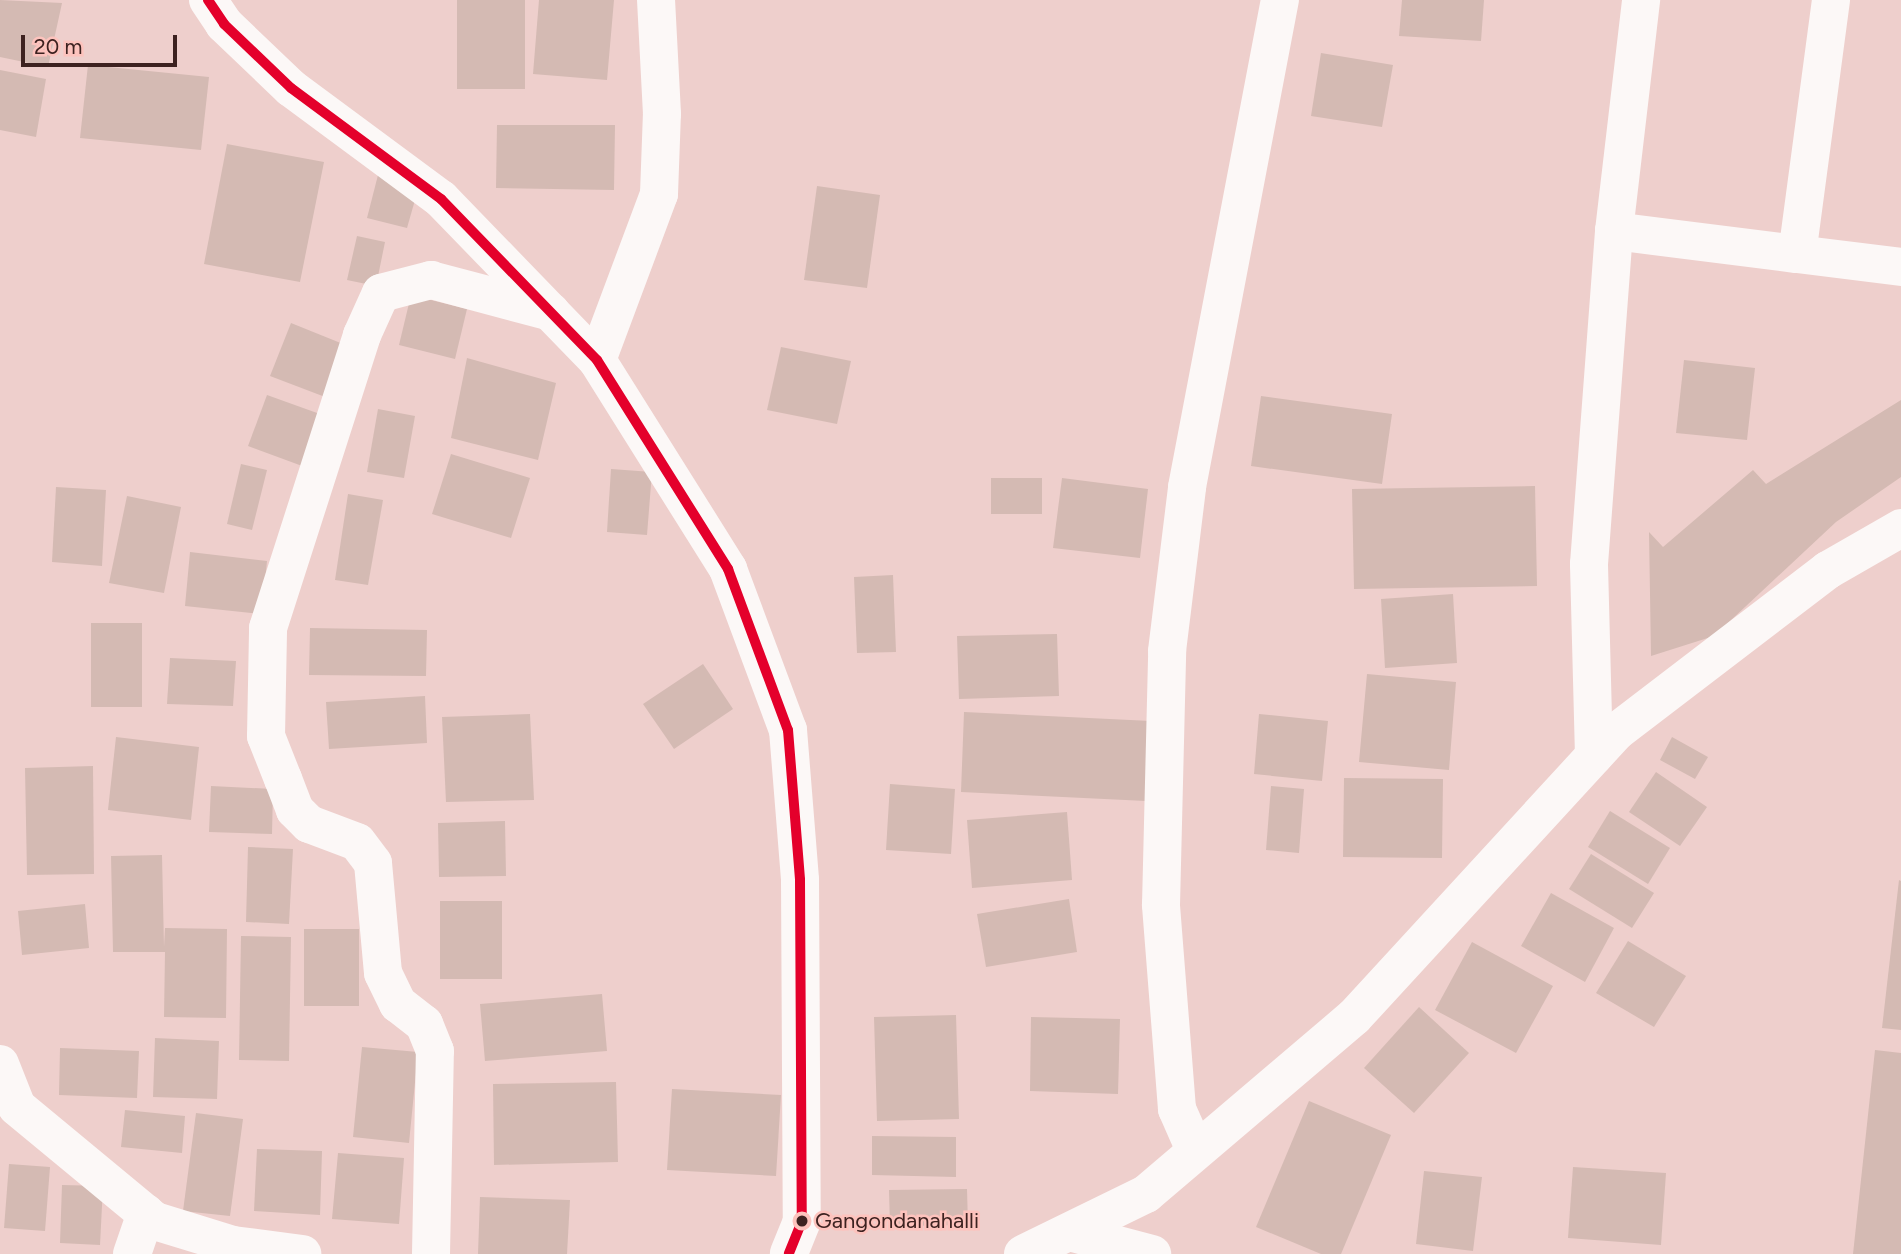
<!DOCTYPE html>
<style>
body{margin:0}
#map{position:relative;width:1901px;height:1254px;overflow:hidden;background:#eecfcc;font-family:Figtree,sans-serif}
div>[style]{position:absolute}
.building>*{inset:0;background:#d4bab3}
.minor>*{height:38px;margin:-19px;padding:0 19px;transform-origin:19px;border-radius:19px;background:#fcf8f7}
.tertiary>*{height:38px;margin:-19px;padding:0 19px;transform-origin:19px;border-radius:19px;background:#fcf8f7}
.secondary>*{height:38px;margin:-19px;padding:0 19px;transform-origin:19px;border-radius:19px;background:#fcf8f7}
.bus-1>*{height:10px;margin:-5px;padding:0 5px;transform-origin:5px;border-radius:5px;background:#e4002b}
.dots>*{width:19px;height:19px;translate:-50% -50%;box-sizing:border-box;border:4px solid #fdc3bd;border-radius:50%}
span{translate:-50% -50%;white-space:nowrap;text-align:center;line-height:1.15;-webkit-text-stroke:5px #fdc3bd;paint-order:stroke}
.bus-label{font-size:22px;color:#3d2220}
.left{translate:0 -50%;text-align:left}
.scale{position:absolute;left:21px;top:35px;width:156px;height:32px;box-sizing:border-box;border:4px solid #3d2220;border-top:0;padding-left:9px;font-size:21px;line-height:24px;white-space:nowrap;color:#3d2220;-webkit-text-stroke:5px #fdc3bd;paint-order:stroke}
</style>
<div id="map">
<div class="building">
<div style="clip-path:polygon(0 0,62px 3px,48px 67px,0 57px)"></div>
<div style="clip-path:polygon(457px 0,525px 0,525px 89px,457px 89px)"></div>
<div style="clip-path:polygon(539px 0,614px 0,607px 80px,533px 74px)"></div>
<div style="clip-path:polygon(1402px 0,1484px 0,1481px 41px,1399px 36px)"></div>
<div style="clip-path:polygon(1321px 53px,1393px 65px,1382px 127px,1311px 116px)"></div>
<div style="clip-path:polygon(88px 65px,209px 77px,201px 150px,80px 138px)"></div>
<div style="clip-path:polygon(0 70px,46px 79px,36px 137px,0 130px)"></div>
<div style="clip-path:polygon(497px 125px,615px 125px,614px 190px,496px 188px)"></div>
<div style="clip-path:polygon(227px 144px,324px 162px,300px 282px,204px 264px)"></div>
<div style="clip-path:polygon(378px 175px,419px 186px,407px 228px,367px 218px)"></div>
<div style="clip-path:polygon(817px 186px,880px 195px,867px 288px,804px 280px)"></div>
<div style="clip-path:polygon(357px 236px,385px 242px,376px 286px,347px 280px)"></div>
<div style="clip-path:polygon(411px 295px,467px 309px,455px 359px,399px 345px)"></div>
<div style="clip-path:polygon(291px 323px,353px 348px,333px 400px,270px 376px)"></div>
<div style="clip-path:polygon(781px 347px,851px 361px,837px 424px,767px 410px)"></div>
<div style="clip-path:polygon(467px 358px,556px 383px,538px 460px,451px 438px)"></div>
<div style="clip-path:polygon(1684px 360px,1755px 368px,1747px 440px,1676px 433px)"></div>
<div style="clip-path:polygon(267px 395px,331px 418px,313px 470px,248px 446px)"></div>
<div style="clip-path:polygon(1261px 396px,1392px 414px,1382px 484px,1251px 466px)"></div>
<div style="clip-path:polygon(1901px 400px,1901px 477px,1836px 522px,1714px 636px,1651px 656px,1649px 532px,1663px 547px,1753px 470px,1766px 484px)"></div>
<div style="clip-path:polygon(378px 409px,415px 416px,404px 478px,367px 472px)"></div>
<div style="clip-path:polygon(451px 454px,530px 478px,511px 538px,432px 514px)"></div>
<div style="clip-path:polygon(241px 464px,267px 470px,252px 530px,227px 524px)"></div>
<div style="clip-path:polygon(611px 469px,652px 472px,647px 535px,607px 532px)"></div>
<div style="clip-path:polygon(991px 478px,1042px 478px,1042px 514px,991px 514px)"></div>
<div style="clip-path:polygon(1062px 478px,1148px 489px,1140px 558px,1053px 548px)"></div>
<div style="clip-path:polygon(1535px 486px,1537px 586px,1354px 589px,1352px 489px)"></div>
<div style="clip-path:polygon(56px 487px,106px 490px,102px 566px,52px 562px)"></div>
<div style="clip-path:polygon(348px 494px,383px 500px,368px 585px,335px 580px)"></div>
<div style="clip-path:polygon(127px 496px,181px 507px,164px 593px,109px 583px)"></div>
<div style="clip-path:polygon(190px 552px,267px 561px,262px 614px,185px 606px)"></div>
<div style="clip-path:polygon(893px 575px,896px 652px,857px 653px,854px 577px)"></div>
<div style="clip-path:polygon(1453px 594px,1457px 663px,1385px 668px,1381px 599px)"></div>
<div style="clip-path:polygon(91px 623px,142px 623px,142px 707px,91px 707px)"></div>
<div style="clip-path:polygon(310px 628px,427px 630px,426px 676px,309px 675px)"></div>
<div style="clip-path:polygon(1057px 634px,1059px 696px,959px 699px,957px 636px)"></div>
<div style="clip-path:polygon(170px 658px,236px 661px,233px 706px,167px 704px)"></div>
<div style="clip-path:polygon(703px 664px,733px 709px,674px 749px,643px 704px)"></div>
<div style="clip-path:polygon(1367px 674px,1456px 682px,1449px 770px,1359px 762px)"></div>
<div style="clip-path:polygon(425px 696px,427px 743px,329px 749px,326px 702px)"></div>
<div style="clip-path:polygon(964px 712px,1151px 721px,1146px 801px,961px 792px)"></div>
<div style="clip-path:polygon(530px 714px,534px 800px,446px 802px,442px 717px)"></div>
<div style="clip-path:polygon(1259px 714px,1328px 721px,1322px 781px,1254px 774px)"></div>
<div style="clip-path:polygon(116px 737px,199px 747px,191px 820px,108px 810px)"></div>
<div style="clip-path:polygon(1672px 737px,1708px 757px,1695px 779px,1660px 760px)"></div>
<div style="clip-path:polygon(93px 766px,94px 874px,27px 875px,25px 768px)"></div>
<div style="clip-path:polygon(1656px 772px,1707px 807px,1680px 846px,1629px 812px)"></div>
<div style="clip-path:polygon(1344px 778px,1443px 779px,1442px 858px,1343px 857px)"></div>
<div style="clip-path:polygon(890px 784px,955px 789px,951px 854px,886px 850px)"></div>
<div style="clip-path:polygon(211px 786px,273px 789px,272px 834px,209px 832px)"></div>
<div style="clip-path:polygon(1271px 786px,1304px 789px,1299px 853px,1266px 850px)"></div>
<div style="clip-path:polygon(1610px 811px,1670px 848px,1648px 884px,1588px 847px)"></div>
<div style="clip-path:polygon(1067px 812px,1072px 880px,972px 888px,967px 820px)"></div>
<div style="clip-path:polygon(505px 821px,506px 876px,439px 877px,438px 823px)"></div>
<div style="clip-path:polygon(248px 847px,293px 849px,289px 924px,246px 922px)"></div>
<div style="clip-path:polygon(1591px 854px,1654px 893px,1632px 928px,1569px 889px)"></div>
<div style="clip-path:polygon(162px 855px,164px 947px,165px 928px,227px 929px,226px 1018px,164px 1017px,165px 952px,113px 952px,111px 856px)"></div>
<div style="clip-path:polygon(1899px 880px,1901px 881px,1901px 1030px,1882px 1028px)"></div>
<div style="clip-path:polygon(1551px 893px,1614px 928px,1585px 982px,1521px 946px)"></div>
<div style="clip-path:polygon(1069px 899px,1077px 952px,986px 967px,977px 914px)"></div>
<div style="clip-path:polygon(440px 901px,502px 901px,502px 979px,440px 979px)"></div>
<div style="clip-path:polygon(85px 904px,89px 948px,22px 955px,18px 911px)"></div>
<div style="clip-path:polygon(304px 929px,359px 929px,359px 1006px,304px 1006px)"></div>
<div style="clip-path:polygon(241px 936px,291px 937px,289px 1061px,239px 1060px)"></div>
<div style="clip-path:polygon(1628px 941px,1686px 976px,1654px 1027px,1596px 993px)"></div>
<div style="clip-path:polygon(1472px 942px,1553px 986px,1516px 1053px,1435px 1010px)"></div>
<div style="clip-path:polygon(602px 994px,607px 1051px,485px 1061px,480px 1004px)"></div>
<div style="clip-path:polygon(1419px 1007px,1469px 1053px,1414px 1113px,1364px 1068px)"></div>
<div style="clip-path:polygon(956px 1015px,959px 1119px,877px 1121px,874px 1017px)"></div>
<div style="clip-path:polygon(1031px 1017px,1120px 1019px,1118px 1094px,1030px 1091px)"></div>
<div style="clip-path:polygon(155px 1038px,219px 1041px,217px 1099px,153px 1097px)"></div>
<div style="clip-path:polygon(362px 1047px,418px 1052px,409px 1143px,353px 1137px)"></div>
<div style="clip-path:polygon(60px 1048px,139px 1051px,137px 1098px,59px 1095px)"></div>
<div style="clip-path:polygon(1875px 1050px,1901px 1053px,1901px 1254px,1853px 1254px)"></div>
<div style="clip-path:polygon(616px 1082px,618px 1162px,494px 1165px,493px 1084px)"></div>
<div style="clip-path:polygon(672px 1089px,781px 1095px,776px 1176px,667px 1170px)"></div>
<div style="clip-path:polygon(1309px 1101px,1391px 1135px,1341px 1254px,1321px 1254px,1256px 1227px)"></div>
<div style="clip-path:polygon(125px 1110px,185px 1116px,182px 1153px,121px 1147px)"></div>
<div style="clip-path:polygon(196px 1113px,243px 1119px,230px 1216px,183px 1211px)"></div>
<div style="clip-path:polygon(872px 1136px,956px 1137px,956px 1177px,872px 1175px)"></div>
<div style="clip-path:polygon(257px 1149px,322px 1151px,320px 1215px,254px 1211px)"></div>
<div style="clip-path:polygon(338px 1153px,404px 1158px,399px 1224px,332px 1219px)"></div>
<div style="clip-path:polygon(9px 1164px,50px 1167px,45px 1231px,4px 1228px)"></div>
<div style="clip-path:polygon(1573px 1167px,1666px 1173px,1661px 1245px,1568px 1238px)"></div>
<div style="clip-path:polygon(1424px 1171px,1482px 1177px,1473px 1251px,1416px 1244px)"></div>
<div style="clip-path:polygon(62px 1185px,103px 1186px,100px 1245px,60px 1243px)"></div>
<div style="clip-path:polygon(967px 1189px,968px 1225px,890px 1226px,889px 1190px)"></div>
<div style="clip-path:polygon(480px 1197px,570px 1200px,567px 1254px,478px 1254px)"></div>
</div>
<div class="minor">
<div style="left:1831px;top:0;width:256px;rotate:97.6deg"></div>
<div style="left:1797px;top:254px;width:105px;rotate:7.1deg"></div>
<div style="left:1614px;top:231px;width:184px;rotate:7.2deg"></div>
<div style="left:597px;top:360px;width:177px;rotate:-69.5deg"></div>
<div style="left:659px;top:194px;width:80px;rotate:-87.9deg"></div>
<div style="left:662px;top:114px;width:114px;rotate:-93deg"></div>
<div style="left:1594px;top:756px;width:192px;rotate:-91.5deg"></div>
<div style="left:1589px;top:564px;width:334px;rotate:-85.7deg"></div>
<div style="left:1614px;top:231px;width:233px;rotate:-83.3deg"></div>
<div style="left:0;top:1064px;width:46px;rotate:68.4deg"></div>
<div style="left:17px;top:1107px;width:179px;rotate:39.6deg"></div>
<div style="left:155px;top:1221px;width:82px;rotate:17.1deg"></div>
<div style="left:233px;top:1245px;width:70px;rotate:7.4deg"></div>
<div style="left:1195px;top:1150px;width:45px;rotate:-113.7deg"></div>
<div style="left:1177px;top:1109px;width:205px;rotate:-94.5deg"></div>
<div style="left:1161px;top:905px;width:254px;rotate:-88.6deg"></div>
<div style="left:1167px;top:651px;width:165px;rotate:-83deg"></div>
<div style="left:1187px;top:487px;width:496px;rotate:-79.2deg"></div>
<div style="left:1073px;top:1233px;width:82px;rotate:14.9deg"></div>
<div style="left:132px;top:1254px;width:43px;rotate:-71.1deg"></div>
<div style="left:431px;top:1254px;width:203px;rotate:-88.9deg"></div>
<div style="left:435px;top:1051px;width:29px;rotate:-112deg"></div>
<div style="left:424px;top:1024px;width:33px;rotate:-142deg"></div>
<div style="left:398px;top:1004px;width:34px;rotate:-116deg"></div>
<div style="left:383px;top:973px;width:110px;rotate:-95.2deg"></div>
<div style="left:373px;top:863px;width:26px;rotate:-127deg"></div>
<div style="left:357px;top:842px;width:51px;rotate:-159.4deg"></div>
<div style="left:309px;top:824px;width:20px;rotate:-135deg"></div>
<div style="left:295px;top:810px;width:33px;rotate:-111deg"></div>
<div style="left:283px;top:779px;width:46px;rotate:-111.6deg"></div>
<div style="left:266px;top:736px;width:108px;rotate:-88.9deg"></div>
<div style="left:268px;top:628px;width:308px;rotate:-72.2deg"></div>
<div style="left:362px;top:335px;width:46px;rotate:-65.7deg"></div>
<div style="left:381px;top:293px;width:52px;rotate:-14.6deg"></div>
<div style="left:431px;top:280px;width:124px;rotate:14.9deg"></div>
</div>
<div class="tertiary">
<div style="left:1023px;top:1254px;width:137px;rotate:-26deg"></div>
<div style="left:1146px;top:1194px;width:273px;rotate:-40.4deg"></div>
<div style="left:1354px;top:1017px;width:387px;rotate:-47.4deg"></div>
<div style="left:1616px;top:732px;width:267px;rotate:-37.4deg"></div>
<div style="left:1828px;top:570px;width:84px;rotate:-29.9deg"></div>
</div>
<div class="secondary">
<div style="left:208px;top:0;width:29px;rotate:56deg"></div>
<div style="left:224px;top:24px;width:93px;rotate:43.7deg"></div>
<div style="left:291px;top:88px;width:187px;rotate:36.5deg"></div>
<div style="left:441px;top:199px;width:224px;rotate:45.9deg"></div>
<div style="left:597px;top:360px;width:247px;rotate:57.9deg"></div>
<div style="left:728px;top:569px;width:172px;rotate:69.6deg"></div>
<div style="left:788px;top:730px;width:150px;rotate:85.4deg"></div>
<div style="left:800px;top:880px;width:341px;rotate:89.7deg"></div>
<div style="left:802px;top:1221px;width:35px;rotate:112deg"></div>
</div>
<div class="bus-1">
<div style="left:208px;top:0;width:29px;rotate:56deg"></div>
<div style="left:224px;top:24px;width:93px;rotate:43.7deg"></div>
<div style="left:291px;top:88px;width:187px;rotate:36.5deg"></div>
<div style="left:441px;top:199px;width:224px;rotate:45.9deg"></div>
<div style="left:597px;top:360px;width:247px;rotate:57.9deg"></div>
<div style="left:728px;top:569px;width:172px;rotate:69.6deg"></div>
<div style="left:788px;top:730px;width:150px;rotate:85.4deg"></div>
<div style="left:800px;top:880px;width:341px;rotate:89.7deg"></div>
<div style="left:802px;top:1221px;width:35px;rotate:112deg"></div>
</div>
<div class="dots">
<div style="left:802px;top:1221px;background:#3d2220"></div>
</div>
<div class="bus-label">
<span class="left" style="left:815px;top:1221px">Gangondanahalli</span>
</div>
<div class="scale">20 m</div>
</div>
